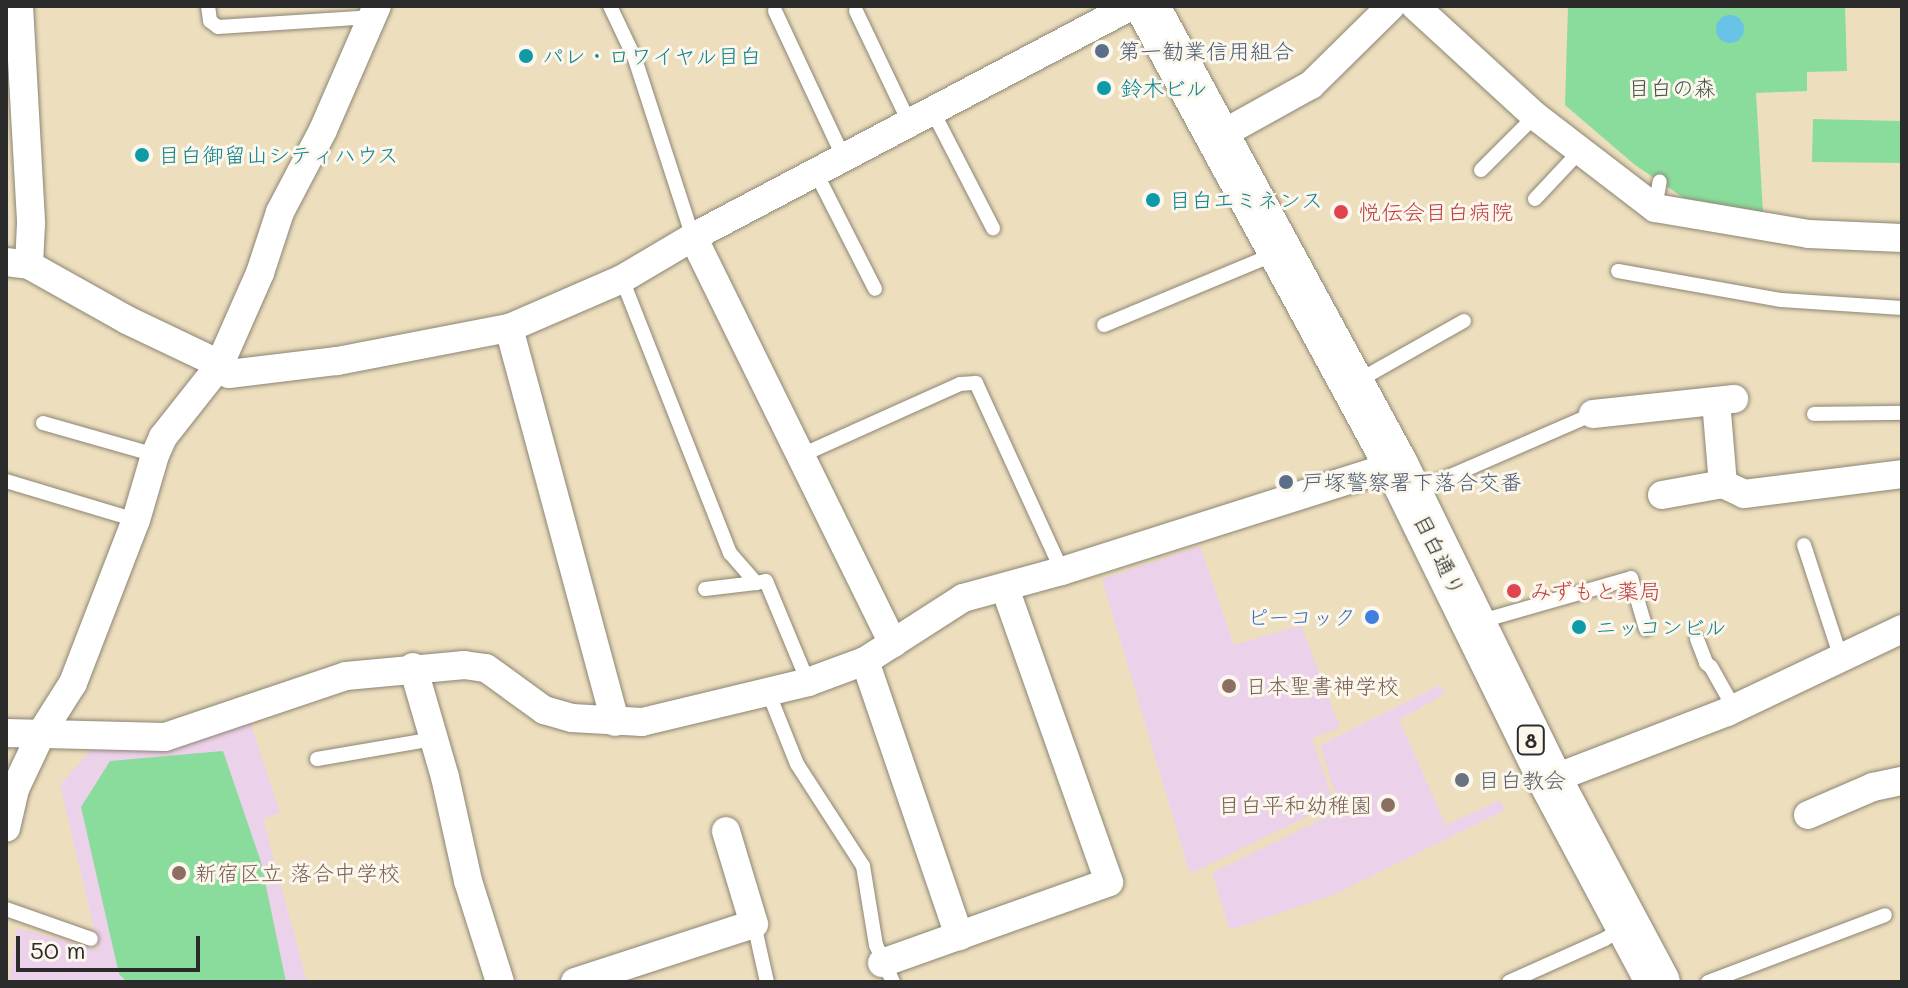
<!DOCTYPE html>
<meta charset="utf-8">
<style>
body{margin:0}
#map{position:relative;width:1908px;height:988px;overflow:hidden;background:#eddfbe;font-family:Mali,"Klee One",sans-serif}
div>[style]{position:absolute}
.built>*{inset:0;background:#ecd1ea}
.green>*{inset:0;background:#8adc9d}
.water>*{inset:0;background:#69c3e6}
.round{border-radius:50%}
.roads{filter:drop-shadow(0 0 2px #8c8574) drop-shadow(0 0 2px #8c8574)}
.service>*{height:14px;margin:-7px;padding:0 7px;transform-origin:7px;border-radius:7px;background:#fff}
.minor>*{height:28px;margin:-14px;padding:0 14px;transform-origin:14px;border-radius:14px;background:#fff}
.primary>*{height:44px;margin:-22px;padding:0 22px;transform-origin:22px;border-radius:22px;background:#fff}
.dots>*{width:22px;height:22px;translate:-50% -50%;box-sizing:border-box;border:4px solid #fbf7ec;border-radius:50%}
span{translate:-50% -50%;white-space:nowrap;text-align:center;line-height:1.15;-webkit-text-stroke:6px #fbf7ec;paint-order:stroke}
.shield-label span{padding:2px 6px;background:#fbf7ec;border:2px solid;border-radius:6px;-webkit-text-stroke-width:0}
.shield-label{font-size:20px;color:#2b2b2b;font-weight:700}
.service-label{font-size:22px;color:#4e5e75}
.left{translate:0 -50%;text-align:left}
.culture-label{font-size:22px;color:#0d838f}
.park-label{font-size:22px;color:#435748}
.health-label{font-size:22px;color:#be3a42}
.street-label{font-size:22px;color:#2b2b2b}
.shop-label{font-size:22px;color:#366cbe}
.right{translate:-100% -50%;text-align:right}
.education-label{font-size:22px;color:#785e54}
.worship-label{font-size:22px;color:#5b616d}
.frame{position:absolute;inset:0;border:8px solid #2b2b2b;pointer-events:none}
.scale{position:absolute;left:16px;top:936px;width:184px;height:36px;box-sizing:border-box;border:4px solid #2b2b2b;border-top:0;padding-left:10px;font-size:24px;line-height:28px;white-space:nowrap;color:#2b2b2b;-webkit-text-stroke:6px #fbf7ec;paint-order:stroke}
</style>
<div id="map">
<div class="built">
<div style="clip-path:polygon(1200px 546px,1234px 645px,1301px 625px,1340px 728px,1312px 738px,1334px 803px,1190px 874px,1102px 579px)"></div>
<div style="clip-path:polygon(1440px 685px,1445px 694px,1399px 720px,1446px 825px,1500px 800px,1505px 810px,1333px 895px,1230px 930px,1212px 873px,1340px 810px,1320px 745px)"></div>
<div style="clip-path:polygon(250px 721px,280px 813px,263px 819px,307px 982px,9px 982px,17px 928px,99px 950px,60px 785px,91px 750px,169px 745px)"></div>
</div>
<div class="green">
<div style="clip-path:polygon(1568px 6px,1845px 6px,1847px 71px,1807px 72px,1807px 91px,1756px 93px,1763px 212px,1684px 198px,1635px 165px,1565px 105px)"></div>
<div style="clip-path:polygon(1813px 119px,1902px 121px,1902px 163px,1812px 162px)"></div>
<div style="clip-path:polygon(223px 751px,261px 862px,286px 982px,127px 982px,119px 974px,81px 807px,110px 761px)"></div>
</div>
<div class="water">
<div class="round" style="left:1716px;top:15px;width:28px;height:28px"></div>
</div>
<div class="roads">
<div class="service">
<div style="left:208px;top:6px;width:15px;rotate:82deg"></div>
<div style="left:210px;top:21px;width:10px;rotate:37deg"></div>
<div style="left:218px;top:27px;width:153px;rotate:-3.7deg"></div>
<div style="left:610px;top:6px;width:59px;rotate:64.7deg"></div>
<div style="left:635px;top:59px;width:187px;rotate:72deg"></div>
<div style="left:775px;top:11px;width:162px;rotate:64.9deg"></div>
<div style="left:856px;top:11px;width:125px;rotate:64.5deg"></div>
<div style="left:933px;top:112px;width:131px;rotate:62.7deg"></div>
<div style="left:1481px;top:170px;width:76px;rotate:-45deg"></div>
<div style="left:816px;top:173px;width:130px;rotate:63deg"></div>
<div style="left:1535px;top:199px;width:67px;rotate:-46.8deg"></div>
<div style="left:1655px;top:208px;width:27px;rotate:-80deg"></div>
<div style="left:1618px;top:271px;width:166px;rotate:10.1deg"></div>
<div style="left:1781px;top:300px;width:121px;rotate:3.8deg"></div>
<div style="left:622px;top:279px;width:295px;rotate:68.5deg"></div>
<div style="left:730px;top:553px;width:40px;rotate:49deg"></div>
<div style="left:756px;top:583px;width:10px;rotate:-11deg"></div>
<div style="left:766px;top:581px;width:109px;rotate:67.4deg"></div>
<div style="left:1104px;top:325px;width:187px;rotate:-22.6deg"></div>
<div style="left:1356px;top:382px;width:124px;rotate:-29.5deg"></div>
<div style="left:1814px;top:414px;width:88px;rotate:-0.7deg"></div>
<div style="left:43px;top:423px;width:116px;rotate:15.9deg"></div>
<div style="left:802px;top:455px;width:173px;rotate:-24.2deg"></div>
<div style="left:960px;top:384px;width:16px;rotate:-4deg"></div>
<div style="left:976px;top:383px;width:207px;rotate:65.4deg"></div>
<div style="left:6px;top:481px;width:136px;rotate:16.7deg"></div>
<div style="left:1414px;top:492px;width:195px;rotate:-23.5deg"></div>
<div style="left:1804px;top:545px;width:116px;rotate:71.9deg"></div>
<div style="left:705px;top:589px;width:51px;rotate:-6.7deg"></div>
<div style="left:1478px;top:622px;width:159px;rotate:-16deg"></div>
<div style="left:1631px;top:578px;width:53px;rotate:73.6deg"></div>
<div style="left:1697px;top:639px;width:26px;rotate:69deg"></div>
<div style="left:1706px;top:663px;width:6px;rotate:39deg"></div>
<div style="left:1711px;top:667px;width:47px;rotate:60.7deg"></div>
<div style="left:769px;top:694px;width:75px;rotate:68.2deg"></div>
<div style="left:797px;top:764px;width:121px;rotate:57.1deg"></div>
<div style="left:863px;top:866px;width:80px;rotate:80.7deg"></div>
<div style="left:876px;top:945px;width:41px;rotate:65.3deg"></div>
<div style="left:317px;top:759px;width:119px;rotate:-9.7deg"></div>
<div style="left:6px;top:909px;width:90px;rotate:19.4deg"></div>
<div style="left:754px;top:924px;width:59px;rotate:77.4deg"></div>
<div style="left:1509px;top:982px;width:105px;rotate:-24.1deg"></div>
<div style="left:1605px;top:939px;width:20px;rotate:-33deg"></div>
<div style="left:1708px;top:982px;width:189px;rotate:-20.7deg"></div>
</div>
<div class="minor">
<div style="left:19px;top:6px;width:218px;rotate:86.8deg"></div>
<div style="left:31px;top:224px;width:41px;rotate:92.8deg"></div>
<div style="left:1415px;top:6px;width:163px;rotate:42.5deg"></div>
<div style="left:1535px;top:116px;width:151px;rotate:37.5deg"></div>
<div style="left:1655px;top:208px;width:156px;rotate:9.6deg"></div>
<div style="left:1809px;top:234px;width:93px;rotate:2.5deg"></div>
<div style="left:1217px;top:137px;width:107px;rotate:-29deg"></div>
<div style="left:1311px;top:85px;width:112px;rotate:-44.6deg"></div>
<div style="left:693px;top:237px;width:453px;rotate:63.8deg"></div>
<div style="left:6px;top:262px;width:23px;rotate:7deg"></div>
<div style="left:29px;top:265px;width:112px;rotate:29.3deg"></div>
<div style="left:127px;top:320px;width:98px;rotate:25.5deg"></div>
<div style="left:215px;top:362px;width:18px;rotate:41deg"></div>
<div style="left:229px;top:374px;width:109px;rotate:-6.9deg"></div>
<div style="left:337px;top:361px;width:175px;rotate:-10.9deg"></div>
<div style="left:509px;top:328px;width:123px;rotate:-23.4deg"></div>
<div style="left:622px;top:279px;width:82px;rotate:-30.6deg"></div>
<div style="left:693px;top:237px;width:496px;rotate:-27.8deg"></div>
<div style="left:509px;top:328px;width:408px;rotate:74.9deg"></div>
<div style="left:1716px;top:401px;width:83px;rotate:85.2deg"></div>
<div style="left:1593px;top:414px;width:142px;rotate:-6.1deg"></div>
<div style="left:1662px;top:495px;width:62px;rotate:-10.2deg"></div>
<div style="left:1723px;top:484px;width:23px;rotate:25deg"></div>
<div style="left:1744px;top:494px;width:159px;rotate:-7.2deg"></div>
<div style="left:865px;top:661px;width:291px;rotate:71.1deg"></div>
<div style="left:413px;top:667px;width:115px;rotate:73.8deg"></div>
<div style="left:445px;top:777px;width:107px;rotate:77.5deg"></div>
<div style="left:468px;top:881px;width:106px;rotate:72.4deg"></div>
<div style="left:6px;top:733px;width:159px;rotate:1.4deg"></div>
<div style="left:165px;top:737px;width:191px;rotate:-18.6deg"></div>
<div style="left:346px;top:676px;width:119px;rotate:-5.3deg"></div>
<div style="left:464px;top:665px;width:22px;rotate:8deg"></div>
<div style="left:486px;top:668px;width:72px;rotate:35.9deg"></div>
<div style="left:544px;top:710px;width:29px;rotate:16deg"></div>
<div style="left:572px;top:718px;width:70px;rotate:3.3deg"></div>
<div style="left:642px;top:722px;width:171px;rotate:-13.5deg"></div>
<div style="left:808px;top:682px;width:61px;rotate:-20.2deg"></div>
<div style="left:865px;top:661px;width:117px;rotate:-32.7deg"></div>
<div style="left:963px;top:598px;width:103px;rotate:-15.3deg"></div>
<div style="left:1062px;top:571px;width:350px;rotate:-17.6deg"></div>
<div style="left:1550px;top:780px;width:190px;rotate:-21deg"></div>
<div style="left:1727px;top:712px;width:194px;rotate:-25.4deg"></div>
<div style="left:1808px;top:815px;width:71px;rotate:-23.3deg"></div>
<div style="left:1873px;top:787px;width:30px;rotate:-12deg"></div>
<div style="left:6px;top:828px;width:40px;rotate:-77deg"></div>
<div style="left:15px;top:789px;width:63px;rotate:-64.7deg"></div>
<div style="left:42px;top:732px;width:58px;rotate:-57.7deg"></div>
<div style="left:73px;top:683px;width:175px;rotate:-68.9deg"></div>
<div style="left:136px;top:520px;width:68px;rotate:-73.7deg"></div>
<div style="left:155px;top:455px;width:20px;rotate:-66deg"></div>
<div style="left:163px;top:437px;width:90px;rotate:-51.7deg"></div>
<div style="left:219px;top:366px;width:102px;rotate:-66.2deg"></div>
<div style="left:260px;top:273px;width:64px;rotate:-71.8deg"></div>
<div style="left:280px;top:212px;width:93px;rotate:-62.3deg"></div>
<div style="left:323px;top:130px;width:135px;rotate:-66.5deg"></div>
<div style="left:882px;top:963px;width:241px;rotate:-19.6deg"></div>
<div style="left:1109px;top:882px;width:312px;rotate:-109.5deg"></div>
<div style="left:575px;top:982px;width:188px;rotate:-18deg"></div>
<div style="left:754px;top:924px;width:97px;rotate:-106.8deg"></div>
</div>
<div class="primary">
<div style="left:1147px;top:6px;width:522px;rotate:61.52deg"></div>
<div style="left:1396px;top:465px;width:351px;rotate:63.9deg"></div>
<div style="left:1550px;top:780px;width:229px;rotate:61.9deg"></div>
</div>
</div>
<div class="dots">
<div style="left:1102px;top:51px;background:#5c6f8a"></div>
<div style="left:526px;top:56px;background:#0f9aa8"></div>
<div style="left:1104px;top:88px;background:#0f9aa8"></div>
<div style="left:142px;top:155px;background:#0f9aa8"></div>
<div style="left:1153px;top:200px;background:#0f9aa8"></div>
<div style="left:1341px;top:212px;background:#e0444e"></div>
<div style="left:1286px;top:482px;background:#5c6f8a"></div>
<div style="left:1514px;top:591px;background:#e0444e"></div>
<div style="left:1372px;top:617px;background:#3f7fe0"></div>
<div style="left:1579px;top:627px;background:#0f9aa8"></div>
<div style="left:1229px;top:686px;background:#8d6e63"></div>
<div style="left:1462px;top:780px;background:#6b7280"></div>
<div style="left:1388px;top:805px;background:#8d6e63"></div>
<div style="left:179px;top:873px;background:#8d6e63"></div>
</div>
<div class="shield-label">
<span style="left:1531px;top:740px">8</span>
</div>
<div class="service-label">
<span class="left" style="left:1118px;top:51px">第一勧業信用組合</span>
<span class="left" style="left:1302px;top:482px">戸塚警察署下落合交番</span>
</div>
<div class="culture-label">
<span class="left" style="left:542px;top:56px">パレ・ロワイヤル目白</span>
<span class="left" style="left:1120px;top:88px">鈴木ビル</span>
<span class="left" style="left:158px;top:155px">目白御留山シティハウス</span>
<span class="left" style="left:1169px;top:200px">目白エミネンス</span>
<span class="left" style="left:1595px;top:627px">ニッコンビル</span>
</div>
<div class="park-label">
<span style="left:1672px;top:88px">目白の森</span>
</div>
<div class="health-label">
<span class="left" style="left:1359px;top:212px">悦伝会目白病院</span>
<span class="left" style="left:1530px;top:591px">みずもと薬局</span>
</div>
<div class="street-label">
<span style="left:1440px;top:555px;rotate:64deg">目白通り</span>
</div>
<div class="shop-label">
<span class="right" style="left:1356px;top:617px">ピーコック</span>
</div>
<div class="education-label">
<span class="left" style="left:1245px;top:686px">日本聖書神学校</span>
<span class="right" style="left:1372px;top:805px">目白平和幼稚園</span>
<span class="left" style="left:195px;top:873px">新宿区立 落合中学校</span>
</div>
<div class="worship-label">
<span class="left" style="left:1478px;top:780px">目白教会</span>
</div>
<div class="frame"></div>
<div class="scale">50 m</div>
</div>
